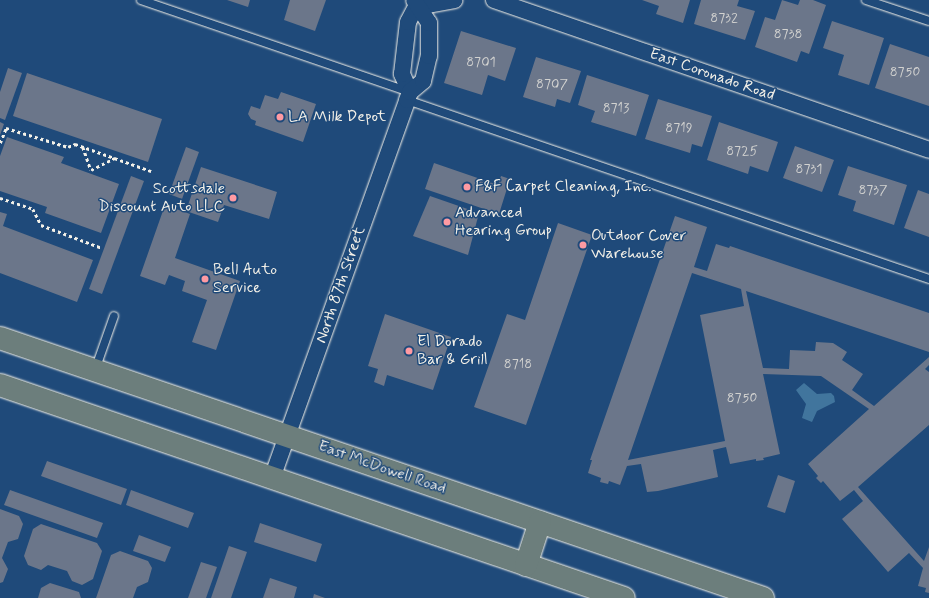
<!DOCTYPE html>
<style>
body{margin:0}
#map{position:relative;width:929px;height:598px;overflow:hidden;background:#1f4a7a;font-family:Mynerve,sans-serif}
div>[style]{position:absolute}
.water>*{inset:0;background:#41759d}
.building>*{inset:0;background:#6b768a}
.path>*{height:2.5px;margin-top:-1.25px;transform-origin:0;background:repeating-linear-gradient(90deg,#f4f1e8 0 3px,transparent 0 6px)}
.roads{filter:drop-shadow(0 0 1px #f4f1e8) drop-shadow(0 0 1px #f4f1e8)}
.service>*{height:8px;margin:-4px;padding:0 4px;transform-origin:4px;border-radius:4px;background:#1f4a7a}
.minor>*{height:16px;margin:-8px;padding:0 8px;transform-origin:8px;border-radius:8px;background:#1f4a7a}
.primary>*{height:22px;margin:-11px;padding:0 11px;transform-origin:11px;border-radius:11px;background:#6c7e7c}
.dots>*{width:11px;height:11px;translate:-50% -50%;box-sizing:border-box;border:2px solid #1f4a7a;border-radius:50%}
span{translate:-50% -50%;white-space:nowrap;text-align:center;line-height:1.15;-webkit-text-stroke:3px #1f4a7a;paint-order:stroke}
.number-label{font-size:14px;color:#d2d2d0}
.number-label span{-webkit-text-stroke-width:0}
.street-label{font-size:16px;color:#f4f1e8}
.poi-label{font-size:16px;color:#f4f1e8}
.left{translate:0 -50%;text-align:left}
.right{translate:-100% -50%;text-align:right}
</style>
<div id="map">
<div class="water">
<div style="clip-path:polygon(804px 383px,817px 394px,831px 393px,834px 396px,835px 402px,817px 411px,812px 422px,802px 418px,806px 404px,796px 390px)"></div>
</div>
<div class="building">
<div style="clip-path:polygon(227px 0,250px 0,248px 7px)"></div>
<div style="clip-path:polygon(290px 0,326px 0,315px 31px,284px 20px)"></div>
<div style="clip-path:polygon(642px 0,690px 0,683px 23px,656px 14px,659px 6px)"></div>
<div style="clip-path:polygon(701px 0,739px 0,737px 6px,755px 11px,745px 40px,694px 24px)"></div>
<div style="clip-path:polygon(782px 0,798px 5px,800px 0,813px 0,826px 5px,809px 54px,801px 51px,797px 62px,755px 47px,765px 17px,775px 20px)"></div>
<div style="clip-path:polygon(832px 21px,884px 38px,869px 85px,838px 75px,844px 55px,823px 48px)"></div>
<div style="clip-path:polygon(461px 31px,516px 48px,505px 81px,488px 75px,482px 95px,444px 83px)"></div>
<div style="clip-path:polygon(890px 44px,929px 57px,929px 106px,875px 88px)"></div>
<div style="clip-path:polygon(536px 57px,581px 71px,570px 103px,557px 99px,555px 107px,523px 97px)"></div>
<div style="clip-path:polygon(8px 68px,22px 73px,5px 120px,0 118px,0 92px)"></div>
<div style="clip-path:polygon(27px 73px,162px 119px,148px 162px,13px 116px)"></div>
<div style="clip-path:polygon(587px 75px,649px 95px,636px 136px,591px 122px,595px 111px,578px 105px)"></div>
<div style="clip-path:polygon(281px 92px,316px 104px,303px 142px,255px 125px,256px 121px,251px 119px,248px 114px,251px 106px,260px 109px,265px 95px,278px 99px)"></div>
<div style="clip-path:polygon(658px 99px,712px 116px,702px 147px,692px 144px,690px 153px,645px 139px)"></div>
<div style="clip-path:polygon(0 122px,4px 124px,0 135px)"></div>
<div style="clip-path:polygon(719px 122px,778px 142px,768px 172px,750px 166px,748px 174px,707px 160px)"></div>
<div style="clip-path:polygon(7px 137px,64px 157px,61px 163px,119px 184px,101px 233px,45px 213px,47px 207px,0 191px,0 156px)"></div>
<div style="clip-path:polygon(795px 146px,834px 160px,822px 192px,783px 178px)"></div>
<div style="clip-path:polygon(186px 147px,199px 152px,182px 199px,169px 194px)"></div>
<div style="clip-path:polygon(434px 163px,498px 185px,501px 176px,510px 179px,499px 214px,425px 189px)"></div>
<div style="clip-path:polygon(848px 166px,907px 185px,894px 225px,853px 211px,856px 201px,838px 195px)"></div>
<div style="clip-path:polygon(201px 167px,277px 192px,269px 219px,224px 205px,218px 222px,186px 211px)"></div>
<div style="clip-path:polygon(131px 176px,144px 181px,102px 294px,89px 289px)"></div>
<div style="clip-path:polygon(918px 190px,929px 194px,929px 237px,904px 228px)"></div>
<div style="clip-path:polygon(430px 196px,479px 213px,468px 255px,413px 236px)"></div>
<div style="clip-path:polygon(165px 205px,190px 214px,175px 258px,240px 281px,216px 350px,192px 342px,207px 300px,182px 291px,185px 281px,169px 275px,165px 285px,140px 276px)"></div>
<div style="clip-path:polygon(0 212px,7px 214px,3px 226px,93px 260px,77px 302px,0 273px)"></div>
<div style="clip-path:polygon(evenodd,675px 216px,707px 227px,694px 267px,707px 271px,716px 244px,729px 248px,730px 246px,929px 313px,929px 352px,746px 291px,763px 368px,789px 369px,790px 350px,815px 351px,816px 342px,833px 343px,847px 352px,842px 360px,863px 374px,852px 390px,874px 406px,929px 357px,929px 365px,925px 369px,929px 372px,929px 425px,858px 487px,924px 561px,929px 547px,929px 593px,925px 592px,926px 588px,918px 586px,923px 568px,909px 553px,888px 572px,842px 519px,863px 501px,854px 490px,840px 501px,823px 481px,821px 483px,816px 478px,818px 476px,808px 464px,869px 409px,821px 376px,763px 374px,780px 454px,763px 458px,764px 460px,756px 461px,756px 459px,730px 464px,726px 447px,713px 450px,718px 477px,658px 491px,647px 492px,641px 464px,627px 466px,620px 485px,609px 481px,608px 484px,600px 482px,601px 478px,588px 473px,592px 460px,590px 460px,675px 216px,692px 273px,741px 289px,744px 306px,700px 315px,725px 441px,628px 460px,692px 273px)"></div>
<div style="clip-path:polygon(558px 223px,592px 235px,526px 425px,474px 407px,507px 314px,525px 320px)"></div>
<div style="clip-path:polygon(385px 314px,451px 337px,433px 390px,387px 375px,384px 386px,374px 382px,378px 369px,368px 366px)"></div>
<div style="clip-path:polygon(47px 461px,127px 489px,121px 505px,41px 476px)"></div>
<div style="clip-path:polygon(778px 475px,795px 481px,785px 513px,767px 507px)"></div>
<div style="clip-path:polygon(10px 490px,103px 523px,97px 538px,4px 505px)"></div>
<div style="clip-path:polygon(131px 490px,194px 513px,188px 528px,126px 505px)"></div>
<div style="clip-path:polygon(0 509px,19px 516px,23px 524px,18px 539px,8px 542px,2px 558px,8px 569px,3px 582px,0 583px)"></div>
<div style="clip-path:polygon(260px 523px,322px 544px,316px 562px,254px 542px)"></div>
<div style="clip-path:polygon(41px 524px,97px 543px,102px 551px,93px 579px,82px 585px,72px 581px,67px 571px,48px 565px,41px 570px,28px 565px,24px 556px,33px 529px)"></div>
<div style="clip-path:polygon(139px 535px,171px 547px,165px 562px,133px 551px)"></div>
<div style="clip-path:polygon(229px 546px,247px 552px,231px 598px,211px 598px)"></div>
<div style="clip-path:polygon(120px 551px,148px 561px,152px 568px,148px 582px,137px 587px,133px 598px,96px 598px,111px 555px)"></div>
<div style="clip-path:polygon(201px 562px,217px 567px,206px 598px,188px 598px)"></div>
<div style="clip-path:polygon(270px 578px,297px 587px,294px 598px,263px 598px)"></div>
<div style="clip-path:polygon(50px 583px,79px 592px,81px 598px,38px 598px,41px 588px)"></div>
<div style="clip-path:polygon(314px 594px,325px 598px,313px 598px)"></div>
</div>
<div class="path">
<div style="left:0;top:143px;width:16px;rotate:-68deg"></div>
<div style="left:6px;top:128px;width:65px;rotate:17deg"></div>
<div style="left:68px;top:147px;width:8px;rotate:-23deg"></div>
<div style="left:75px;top:144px;width:81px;rotate:19.6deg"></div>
<div style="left:83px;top:147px;width:24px;rotate:71deg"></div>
<div style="left:91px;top:170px;width:27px;rotate:-27deg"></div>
<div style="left:0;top:198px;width:35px;rotate:18deg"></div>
<div style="left:33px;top:209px;width:18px;rotate:63deg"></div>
<div style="left:41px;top:225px;width:65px;rotate:20.7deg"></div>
</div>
<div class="roads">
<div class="service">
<div style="left:141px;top:0;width:283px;rotate:18.9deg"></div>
<div style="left:866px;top:0;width:66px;rotate:18.4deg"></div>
<div style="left:407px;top:100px;width:552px;rotate:18.93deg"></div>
<div style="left:95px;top:370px;width:57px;rotate:-70.6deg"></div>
</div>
<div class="minor">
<div style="left:494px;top:0;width:460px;rotate:19deg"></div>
<div style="left:416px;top:7px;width:39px;rotate:-10deg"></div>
<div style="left:410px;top:92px;width:20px;rotate:-114deg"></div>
<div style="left:402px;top:74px;width:52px;rotate:-83.4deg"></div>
<div style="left:408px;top:22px;width:17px;rotate:-62deg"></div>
<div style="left:272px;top:478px;width:401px;rotate:-70.3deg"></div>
<div style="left:407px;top:100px;width:9px;rotate:-69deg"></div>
<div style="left:410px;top:92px;width:17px;rotate:-40deg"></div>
<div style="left:423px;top:81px;width:26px;rotate:-77deg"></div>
<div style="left:429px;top:56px;width:33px;rotate:-90deg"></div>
<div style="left:429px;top:23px;width:27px;rotate:-123deg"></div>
</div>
<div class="primary">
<div style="left:0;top:338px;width:806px;rotate:18.82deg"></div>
<div style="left:0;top:385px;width:659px;rotate:18.85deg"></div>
<div style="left:526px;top:565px;width:45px;rotate:-72deg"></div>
</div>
</div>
<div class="dots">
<div style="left:280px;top:117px;background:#ff9aa2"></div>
<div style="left:467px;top:187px;background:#ff9aa2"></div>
<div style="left:233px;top:198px;background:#ff9aa2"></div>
<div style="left:447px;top:222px;background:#ff9aa2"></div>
<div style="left:583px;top:245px;background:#ff9aa2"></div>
<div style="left:205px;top:279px;background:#ff9aa2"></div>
<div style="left:409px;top:351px;background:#ff9aa2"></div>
</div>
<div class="number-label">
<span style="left:724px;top:18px">8732</span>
<span style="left:788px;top:34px">8738</span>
<span style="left:481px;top:62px">8701</span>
<span style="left:905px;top:72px">8750</span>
<span style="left:552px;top:84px">8707</span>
<span style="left:616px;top:108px">8713</span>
<span style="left:679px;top:128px">8719</span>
<span style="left:742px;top:151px">8725</span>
<span style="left:809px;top:169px">8731</span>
<span style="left:873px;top:190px">8737</span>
<span style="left:518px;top:364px">8718</span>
<span style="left:742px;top:398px">8750</span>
</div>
<div class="street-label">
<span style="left:712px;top:75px;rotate:19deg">East Coronado Road</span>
<span style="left:341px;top:285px;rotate:-71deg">North 87th Street</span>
<span style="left:382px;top:468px;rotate:19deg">East McDowell Road</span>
</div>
<div class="poi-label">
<span class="left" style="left:288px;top:117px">LA Milk Depot</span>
<span class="left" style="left:475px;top:187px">F&amp;F Carpet Cleaning, Inc.</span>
<span class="right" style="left:225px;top:198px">Scottsdale<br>Discount Auto LLC</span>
<span class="left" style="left:455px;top:222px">Advanced<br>Hearing Group</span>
<span class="left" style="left:591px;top:245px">Outdoor Cover<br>Warehouse</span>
<span class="left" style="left:213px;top:279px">Bell Auto<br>Service</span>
<span class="left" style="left:417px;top:351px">El Dorado<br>Bar &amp; Grill</span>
</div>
</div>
